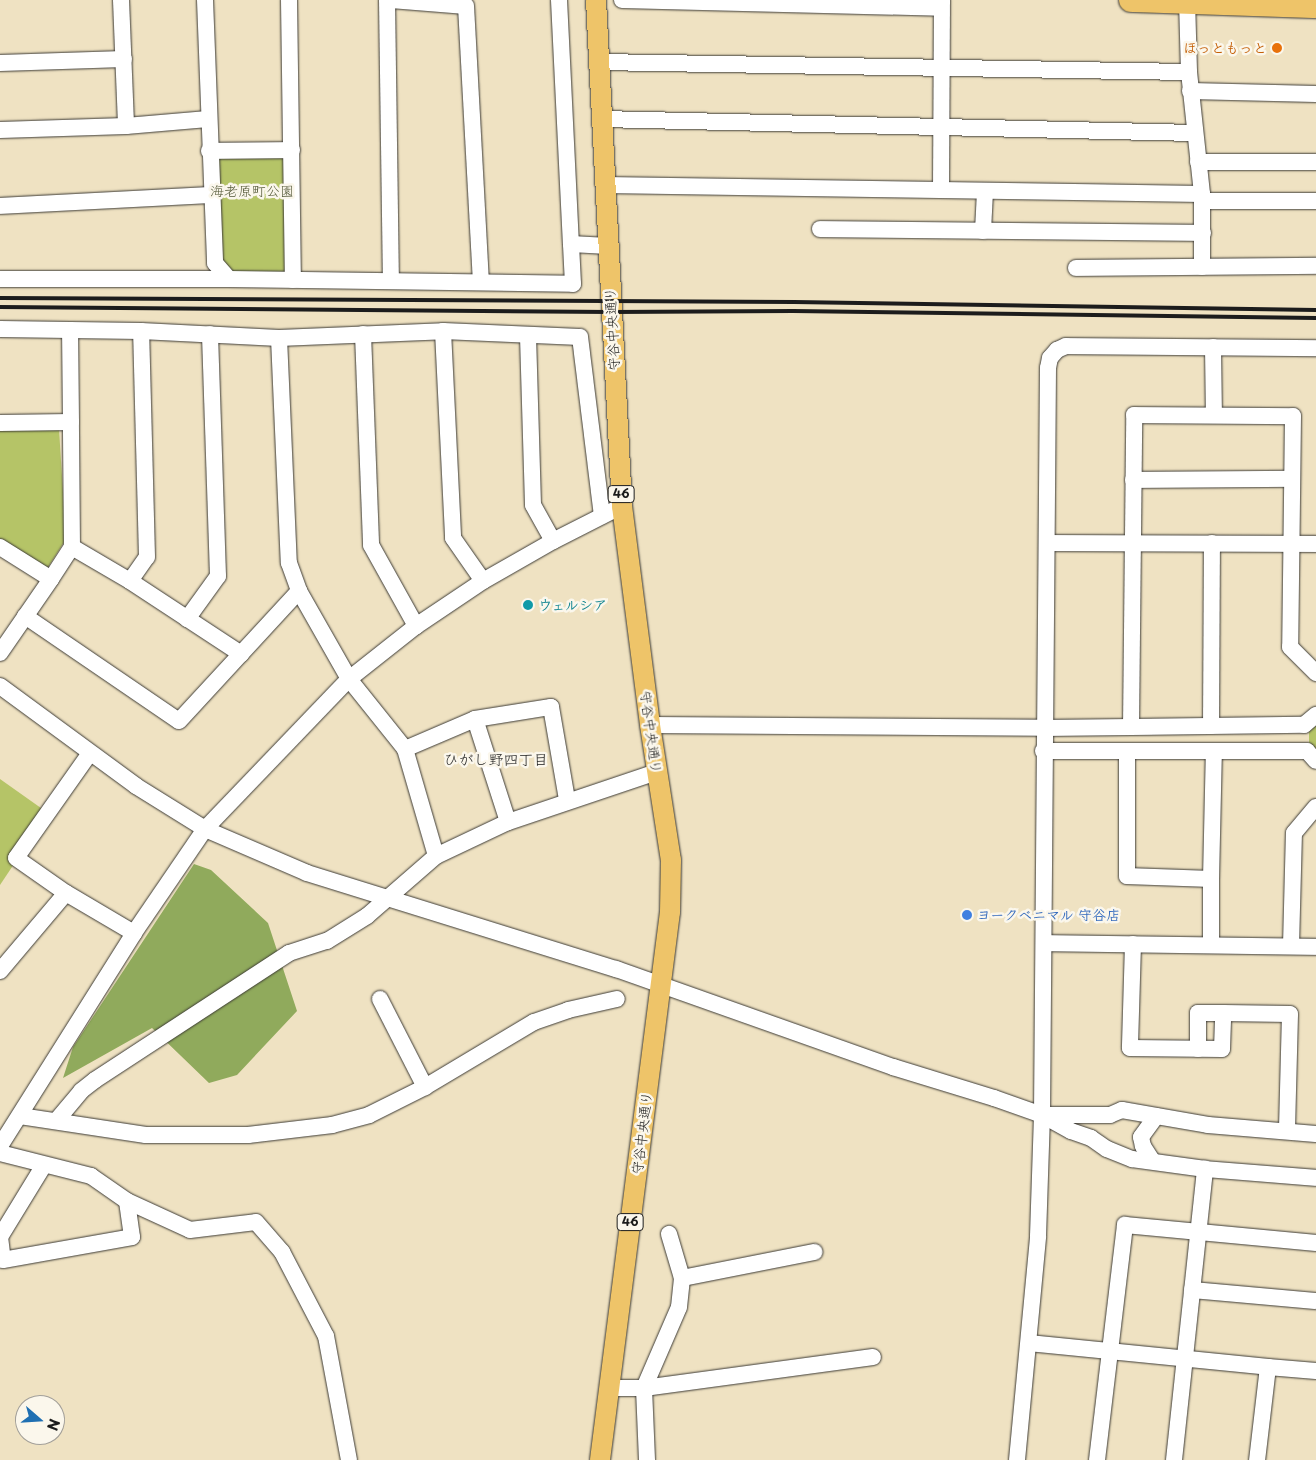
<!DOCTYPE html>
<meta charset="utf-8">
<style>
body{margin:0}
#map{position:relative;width:1316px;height:1460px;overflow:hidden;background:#efe2c2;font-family:"Playpen Sans","Klee One",sans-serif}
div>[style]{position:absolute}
.green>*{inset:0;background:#b5c467}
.forest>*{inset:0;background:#90aa5c}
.roads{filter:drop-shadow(0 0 1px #3c3a35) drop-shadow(0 0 1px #3c3a35)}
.minor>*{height:16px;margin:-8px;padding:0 8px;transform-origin:8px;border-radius:8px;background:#fff}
.major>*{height:20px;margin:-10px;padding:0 10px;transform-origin:10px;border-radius:10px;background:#eec469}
.highway>*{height:24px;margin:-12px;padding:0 12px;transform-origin:12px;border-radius:12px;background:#eec469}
.rail>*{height:4px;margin:-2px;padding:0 2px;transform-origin:2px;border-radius:2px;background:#1c1c1c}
.dots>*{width:14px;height:14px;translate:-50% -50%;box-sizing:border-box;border:2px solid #fbf7ec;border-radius:50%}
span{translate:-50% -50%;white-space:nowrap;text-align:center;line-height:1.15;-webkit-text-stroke:5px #fbf7ec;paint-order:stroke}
.shield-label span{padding:1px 4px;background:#fbf7ec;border:1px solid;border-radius:4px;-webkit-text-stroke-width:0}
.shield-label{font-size:12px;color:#1c1c1c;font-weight:700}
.food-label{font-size:14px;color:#c56008;font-weight:700}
.right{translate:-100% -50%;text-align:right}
.park-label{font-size:14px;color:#525736}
.street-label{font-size:14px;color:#1c1c1c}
.culture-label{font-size:14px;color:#0d838f;font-weight:700}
.left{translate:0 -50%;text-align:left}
.shop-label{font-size:14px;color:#366cbe;font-weight:700}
.neighbourhood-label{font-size:15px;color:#1c1c1c}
.north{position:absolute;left:15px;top:1395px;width:50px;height:50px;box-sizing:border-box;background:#fbf7ec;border:1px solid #a29f99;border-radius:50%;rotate:109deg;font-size:14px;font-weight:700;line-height:20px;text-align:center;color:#1c1c1c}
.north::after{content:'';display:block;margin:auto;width:18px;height:22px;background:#1f6fb2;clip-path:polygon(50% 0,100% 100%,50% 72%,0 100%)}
</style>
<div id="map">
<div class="green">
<div style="clip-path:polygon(292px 150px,293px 280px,229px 279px,215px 263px,209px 151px)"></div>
<div style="clip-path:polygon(59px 429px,66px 539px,45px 572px,0 544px,0 430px)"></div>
<div style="clip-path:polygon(1316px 725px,1316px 752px,1309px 745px,1309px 732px)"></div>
<div style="clip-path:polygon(0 779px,48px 813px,0 885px)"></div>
</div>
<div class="forest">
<div style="clip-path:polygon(194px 864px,211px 870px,268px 923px,297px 1011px,237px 1075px,209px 1083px,152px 1028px,63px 1078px,73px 1047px)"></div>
</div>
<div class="roads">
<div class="minor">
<div style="left:121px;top:0;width:126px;rotate:87.7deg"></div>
<div style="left:205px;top:0;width:263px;rotate:87.8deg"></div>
<div style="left:215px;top:263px;width:21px;rotate:49deg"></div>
<div style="left:229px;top:279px;width:344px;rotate:0.8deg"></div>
<div style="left:573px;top:284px;width:40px;rotate:-92.9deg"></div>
<div style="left:571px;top:244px;width:37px;rotate:3deg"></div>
<div style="left:289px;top:0;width:280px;rotate:89.2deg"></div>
<div style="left:387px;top:0;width:281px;rotate:89.2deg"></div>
<div style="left:391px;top:0;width:75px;rotate:4.6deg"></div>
<div style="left:466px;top:6px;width:276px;rotate:86.9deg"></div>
<div style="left:559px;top:0;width:244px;rotate:87.2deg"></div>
<div style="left:622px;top:0;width:319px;rotate:1.4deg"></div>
<div style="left:1187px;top:0;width:72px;rotate:88.4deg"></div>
<div style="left:1189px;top:72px;width:123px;rotate:83.9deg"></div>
<div style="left:1202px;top:194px;width:73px;rotate:90deg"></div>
<div style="left:598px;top:62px;width:591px;rotate:0.97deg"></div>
<div style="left:0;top:63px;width:124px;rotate:-1.8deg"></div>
<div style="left:1190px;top:91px;width:126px;rotate:1.4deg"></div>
<div style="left:601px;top:119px;width:593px;rotate:1.35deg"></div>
<div style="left:0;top:130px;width:126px;rotate:-1.8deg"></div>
<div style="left:126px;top:126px;width:82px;rotate:-4.9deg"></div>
<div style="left:209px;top:151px;width:83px;rotate:-0.7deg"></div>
<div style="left:1198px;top:162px;width:118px"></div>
<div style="left:604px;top:185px;width:598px;rotate:0.86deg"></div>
<div style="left:941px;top:190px;width:190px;rotate:-89.7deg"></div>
<div style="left:1202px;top:201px;width:114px"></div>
<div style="left:0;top:206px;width:212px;rotate:-3deg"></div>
<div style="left:820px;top:229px;width:383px;rotate:0.6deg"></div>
<div style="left:983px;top:231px;width:40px;rotate:-87.1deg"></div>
<div style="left:1076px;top:268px;width:240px;rotate:-0.5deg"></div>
<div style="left:0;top:279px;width:229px"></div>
<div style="left:0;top:329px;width:70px;rotate:0.8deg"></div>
<div style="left:443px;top:331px;width:207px;rotate:87.2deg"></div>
<div style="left:453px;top:538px;width:52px;rotate:55.1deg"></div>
<div style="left:363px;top:334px;width:211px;rotate:87.8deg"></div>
<div style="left:371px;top:545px;width:93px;rotate:60.9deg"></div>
<div style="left:528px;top:336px;width:169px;rotate:88.3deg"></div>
<div style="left:533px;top:505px;width:41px;rotate:60.9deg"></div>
<div style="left:279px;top:338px;width:225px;rotate:87.5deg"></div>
<div style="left:289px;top:563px;width:30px;rotate:70deg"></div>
<div style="left:299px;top:591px;width:101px;rotate:60.4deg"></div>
<div style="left:349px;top:679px;width:90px;rotate:51.3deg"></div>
<div style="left:405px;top:749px;width:111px;rotate:73.8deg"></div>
<div style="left:1213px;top:347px;width:68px;rotate:89.2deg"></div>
<div style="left:0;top:423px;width:71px;rotate:-0.8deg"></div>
<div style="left:71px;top:422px;width:92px;rotate:-90.6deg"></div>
<div style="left:70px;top:330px;width:71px;rotate:0.8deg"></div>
<div style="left:141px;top:331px;width:138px;rotate:2.9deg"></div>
<div style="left:279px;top:338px;width:164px;rotate:-2.4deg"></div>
<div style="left:443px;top:331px;width:137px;rotate:2.5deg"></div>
<div style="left:580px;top:337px;width:180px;rotate:83deg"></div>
<div style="left:1133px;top:480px;width:159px;rotate:-0.4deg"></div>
<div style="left:1047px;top:543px;width:269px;rotate:0.2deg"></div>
<div style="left:0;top:547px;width:60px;rotate:32.1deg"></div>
<div style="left:51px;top:579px;width:38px;rotate:-57deg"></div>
<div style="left:72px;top:547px;width:125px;rotate:-90.5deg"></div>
<div style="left:72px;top:547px;width:67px;rotate:30.4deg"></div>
<div style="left:130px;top:581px;width:133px;rotate:33.3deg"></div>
<div style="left:130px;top:581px;width:29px;rotate:-55deg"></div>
<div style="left:147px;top:557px;width:226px;rotate:-91.5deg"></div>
<div style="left:25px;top:616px;width:186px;rotate:34.3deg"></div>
<div style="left:179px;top:721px;width:177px;rotate:-47.3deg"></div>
<div style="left:187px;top:619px;width:53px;rotate:-54.2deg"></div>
<div style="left:218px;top:576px;width:242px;rotate:-91.9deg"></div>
<div style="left:0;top:653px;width:90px;rotate:-55.4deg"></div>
<div style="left:0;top:686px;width:169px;rotate:36.3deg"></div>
<div style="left:136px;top:786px;width:81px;rotate:31.9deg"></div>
<div style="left:205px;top:829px;width:111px;rotate:23.3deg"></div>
<div style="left:307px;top:873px;width:324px;rotate:17.3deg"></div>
<div style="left:616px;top:969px;width:294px;rotate:19.5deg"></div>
<div style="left:893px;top:1067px;width:106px;rotate:17.1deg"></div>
<div style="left:994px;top:1098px;width:51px;rotate:19.5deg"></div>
<div style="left:1042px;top:1115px;width:33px;rotate:29deg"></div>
<div style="left:1071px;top:1131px;width:21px;rotate:19deg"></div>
<div style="left:1091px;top:1138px;width:19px;rotate:35deg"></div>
<div style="left:1107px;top:1149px;width:27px;rotate:22deg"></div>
<div style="left:1132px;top:1159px;width:74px;rotate:7.8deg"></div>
<div style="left:1205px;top:1169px;width:111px;rotate:4.6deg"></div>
<div style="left:475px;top:719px;width:77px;rotate:-9deg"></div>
<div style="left:551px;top:707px;width:94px;rotate:80.2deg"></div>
<div style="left:650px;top:725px;width:393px;rotate:0.4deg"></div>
<div style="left:1043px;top:728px;width:261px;rotate:-0.7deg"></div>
<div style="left:1304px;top:725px;width:16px;rotate:-40deg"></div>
<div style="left:1211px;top:726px;width:183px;rotate:-89.7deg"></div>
<div style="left:1131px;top:727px;width:312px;rotate:-89.4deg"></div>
<div style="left:1134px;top:415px;width:159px;rotate:0.4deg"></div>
<div style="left:1293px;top:416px;width:231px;rotate:90.7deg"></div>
<div style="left:1290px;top:647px;width:37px;rotate:45deg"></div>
<div style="left:405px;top:749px;width:76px;rotate:-23.2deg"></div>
<div style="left:475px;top:719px;width:108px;rotate:72.2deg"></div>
<div style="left:1043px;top:751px;width:264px"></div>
<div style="left:1307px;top:751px;width:13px;rotate:48deg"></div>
<div style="left:1127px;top:751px;width:125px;rotate:90deg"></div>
<div style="left:1127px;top:876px;width:84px;rotate:2deg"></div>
<div style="left:90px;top:753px;width:128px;rotate:125.2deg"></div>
<div style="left:16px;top:858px;width:61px;rotate:35deg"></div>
<div style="left:66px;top:893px;width:79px;rotate:30.5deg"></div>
<div style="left:1044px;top:943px;width:272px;rotate:0.8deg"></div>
<div style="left:1133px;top:944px;width:104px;rotate:91.7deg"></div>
<div style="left:1130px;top:1048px;width:92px;rotate:0.6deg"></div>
<div style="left:1222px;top:1049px;width:36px;rotate:-88deg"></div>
<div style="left:1223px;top:1013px;width:67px;rotate:0.9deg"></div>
<div style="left:1290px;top:1014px;width:117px;rotate:91.5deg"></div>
<div style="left:1211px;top:945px;width:66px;rotate:-90deg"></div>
<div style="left:1211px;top:879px;width:128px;rotate:-88.7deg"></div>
<div style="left:1291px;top:946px;width:113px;rotate:-88.5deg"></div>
<div style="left:1294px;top:833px;width:34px;rotate:-50deg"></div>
<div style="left:0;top:971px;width:102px;rotate:-49.8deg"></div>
<div style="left:380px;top:999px;width:99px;rotate:62.9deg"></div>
<div style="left:1198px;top:1049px;width:36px;rotate:-90deg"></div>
<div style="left:1198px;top:1013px;width:25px"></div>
<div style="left:1042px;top:1115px;width:68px"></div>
<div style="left:1110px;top:1115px;width:13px;rotate:-23deg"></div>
<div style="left:1122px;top:1110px;width:87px;rotate:9.9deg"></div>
<div style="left:1208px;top:1125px;width:108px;rotate:4.8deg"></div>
<div style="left:20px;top:1116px;width:127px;rotate:8.6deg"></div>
<div style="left:146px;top:1135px;width:102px"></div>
<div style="left:248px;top:1135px;width:85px;rotate:-6.8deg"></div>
<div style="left:332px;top:1125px;width:38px;rotate:-15deg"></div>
<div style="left:369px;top:1115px;width:63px;rotate:-26.6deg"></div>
<div style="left:425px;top:1087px;width:127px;rotate:-30.8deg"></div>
<div style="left:534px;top:1022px;width:36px;rotate:-19deg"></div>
<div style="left:568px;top:1010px;width:50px;rotate:-12.7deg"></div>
<div style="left:57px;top:1120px;width:38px;rotate:-50deg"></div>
<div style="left:81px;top:1091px;width:18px;rotate:-38deg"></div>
<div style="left:95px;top:1080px;width:232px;rotate:-33.2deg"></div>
<div style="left:289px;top:953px;width:40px;rotate:-18deg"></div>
<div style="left:327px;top:941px;width:47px;rotate:-32deg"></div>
<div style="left:367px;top:916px;width:91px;rotate:-41deg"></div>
<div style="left:436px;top:856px;width:80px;rotate:-25.3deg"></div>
<div style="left:508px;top:822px;width:157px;rotate:-18.6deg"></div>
<div style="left:0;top:1146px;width:252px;rotate:-57.8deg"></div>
<div style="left:134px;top:933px;width:126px;rotate:-55.7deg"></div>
<div style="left:205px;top:829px;width:208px;rotate:-46.2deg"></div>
<div style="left:349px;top:679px;width:85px;rotate:-38.3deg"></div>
<div style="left:416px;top:626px;width:81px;rotate:-33.9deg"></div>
<div style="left:483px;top:581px;width:81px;rotate:-29.7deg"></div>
<div style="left:553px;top:541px;width:77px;rotate:-26.9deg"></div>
<div style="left:0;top:1153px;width:94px;rotate:14.2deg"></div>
<div style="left:91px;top:1176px;width:44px;rotate:34.8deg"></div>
<div style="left:127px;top:1201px;width:69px;rotate:24.7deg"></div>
<div style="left:190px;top:1230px;width:66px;rotate:-6.9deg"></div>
<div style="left:256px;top:1222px;width:40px;rotate:49deg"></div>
<div style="left:282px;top:1252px;width:95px;rotate:62.4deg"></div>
<div style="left:326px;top:1336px;width:126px;rotate:79.5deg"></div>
<div style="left:1152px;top:1160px;width:17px;rotate:-123deg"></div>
<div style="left:1143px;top:1146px;width:9px;rotate:-103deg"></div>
<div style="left:1141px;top:1137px;width:26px;rotate:-54deg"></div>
<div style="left:44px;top:1165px;width:84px;rotate:121.4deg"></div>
<div style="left:0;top:1237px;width:23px;rotate:83deg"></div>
<div style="left:3px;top:1260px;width:131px;rotate:-10.1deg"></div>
<div style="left:132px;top:1237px;width:36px;rotate:-98deg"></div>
<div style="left:682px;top:1278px;width:135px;rotate:-11.1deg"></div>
<div style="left:1192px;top:1290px;width:124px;rotate:5.1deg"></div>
<div style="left:1029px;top:1343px;width:240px;rotate:5.7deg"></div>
<div style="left:1268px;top:1367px;width:94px;rotate:96.7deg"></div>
<div style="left:1268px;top:1367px;width:48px;rotate:4.8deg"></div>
<div style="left:608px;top:1388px;width:36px"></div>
<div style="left:644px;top:1388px;width:231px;rotate:-7.7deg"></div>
<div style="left:647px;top:1460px;width:72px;rotate:-92.4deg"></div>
<div style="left:644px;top:1388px;width:88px;rotate:-66.6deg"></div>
<div style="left:679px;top:1307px;width:29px;rotate:-84deg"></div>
<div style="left:682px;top:1278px;width:46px;rotate:-106.5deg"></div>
<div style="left:1017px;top:1460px;width:225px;rotate:-84.6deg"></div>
<div style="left:1038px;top:1236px;width:121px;rotate:-88.1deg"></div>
<div style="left:1042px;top:1115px;width:747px;rotate:-89.54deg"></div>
<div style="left:1048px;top:368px;width:10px;rotate:-79deg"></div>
<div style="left:1050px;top:358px;width:11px;rotate:-49deg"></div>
<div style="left:1057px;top:350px;width:10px;rotate:-24deg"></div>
<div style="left:1066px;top:346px;width:250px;rotate:0.5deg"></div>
<div style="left:1097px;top:1460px;width:237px;rotate:-83.2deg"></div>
<div style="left:1125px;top:1225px;width:192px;rotate:5.4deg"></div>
<div style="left:1174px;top:1460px;width:293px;rotate:-83.9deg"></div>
</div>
<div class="major">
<div style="left:596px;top:0;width:507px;rotate:87.06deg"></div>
<div style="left:622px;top:506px;width:221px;rotate:82.7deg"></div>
<div style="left:650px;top:725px;width:137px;rotate:81.2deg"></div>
<div style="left:671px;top:860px;width:52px;rotate:91.1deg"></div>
<div style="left:670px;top:912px;width:552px;rotate:97.28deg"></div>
</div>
<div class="highway">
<div style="left:1131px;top:0;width:185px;rotate:1.9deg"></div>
</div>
</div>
<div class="rail">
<div style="left:0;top:298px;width:794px;rotate:0.29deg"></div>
<div style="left:794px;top:302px;width:522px;rotate:0.88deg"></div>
<div style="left:0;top:307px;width:611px;rotate:0.47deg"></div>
<div style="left:611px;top:312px;width:182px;rotate:-0.3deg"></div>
<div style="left:793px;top:311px;width:523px;rotate:0.77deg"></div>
</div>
<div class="dots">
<div style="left:1277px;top:48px;background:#e8710a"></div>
<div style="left:528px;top:605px;background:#0f9aa8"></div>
<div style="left:967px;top:915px;background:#3f7fe0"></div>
</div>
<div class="shield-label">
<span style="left:621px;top:494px">46</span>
<span style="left:630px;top:1222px">46</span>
</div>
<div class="food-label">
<span class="right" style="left:1267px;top:48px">ほっともっと</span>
</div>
<div class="park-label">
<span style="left:252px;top:191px">海老原町公園</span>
</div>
<div class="street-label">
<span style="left:612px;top:329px;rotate:-93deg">守谷中央通り</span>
<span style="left:651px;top:732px;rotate:82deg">守谷中央通り</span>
<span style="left:642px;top:1133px;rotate:-83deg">守谷中央通り</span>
</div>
<div class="culture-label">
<span class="left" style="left:538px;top:605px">ウェルシア</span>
</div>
<div class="shop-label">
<span class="left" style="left:977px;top:915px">ヨークベニマル 守谷店</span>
</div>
<div class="neighbourhood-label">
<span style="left:496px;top:759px">ひがし野四丁目</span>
</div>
<div class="north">N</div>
</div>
